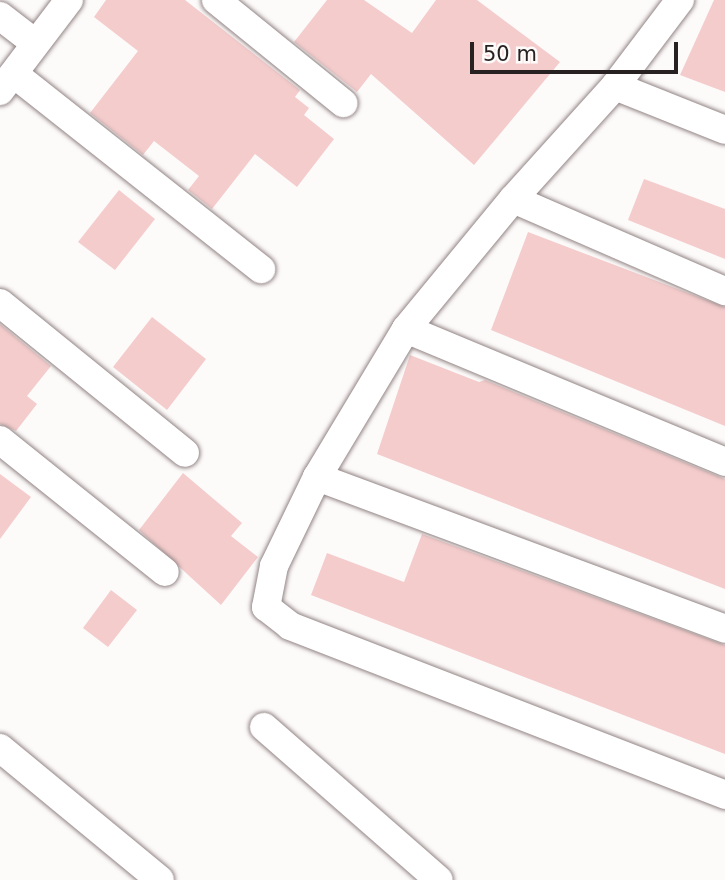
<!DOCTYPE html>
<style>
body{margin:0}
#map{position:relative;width:725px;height:880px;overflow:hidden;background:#fdfafa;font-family:"DejaVu Sans",sans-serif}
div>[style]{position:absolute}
.building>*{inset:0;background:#f4cccc}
.roads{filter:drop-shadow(0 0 2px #928484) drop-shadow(0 0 2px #928484)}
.minor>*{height:28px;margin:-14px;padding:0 14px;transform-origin:14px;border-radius:14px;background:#fff}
span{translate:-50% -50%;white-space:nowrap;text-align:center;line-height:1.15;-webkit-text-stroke:6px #fdfafa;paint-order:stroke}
.scale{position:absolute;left:470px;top:42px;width:208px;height:32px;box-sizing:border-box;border:4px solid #272121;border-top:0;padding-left:9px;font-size:21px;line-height:24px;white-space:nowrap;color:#272121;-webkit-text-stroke:5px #fdfafa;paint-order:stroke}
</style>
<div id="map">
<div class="building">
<div style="clip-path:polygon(106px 0,185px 0,300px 90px,295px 97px,309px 108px,304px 115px,334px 139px,297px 187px,255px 154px,212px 209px,188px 190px,199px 176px,154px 141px,143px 155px,90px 113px,138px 51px,94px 17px)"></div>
<div style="clip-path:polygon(327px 0,364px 0,412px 33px,436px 0,477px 0,560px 62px,474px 165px,371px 74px,357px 92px,294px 42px)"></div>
<div style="clip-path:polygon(714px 0,725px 0,725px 92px,680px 75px)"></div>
<div style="clip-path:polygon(644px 179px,725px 209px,725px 259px,628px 220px)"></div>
<div style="clip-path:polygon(119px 190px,155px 219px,115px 270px,78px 242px)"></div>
<div style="clip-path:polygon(528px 232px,725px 307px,725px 426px,491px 330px)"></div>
<div style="clip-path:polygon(152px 317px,206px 359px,167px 410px,113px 367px)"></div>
<div style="clip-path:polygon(0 324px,51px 366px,27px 396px,37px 404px,16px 431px,0 424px)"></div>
<div style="clip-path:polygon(410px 355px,479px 382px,485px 380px,725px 479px,725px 589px,377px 454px)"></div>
<div style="clip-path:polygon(183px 473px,242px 523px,231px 536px,258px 557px,221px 605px,139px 530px)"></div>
<div style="clip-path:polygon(0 474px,31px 497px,0 539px)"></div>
<div style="clip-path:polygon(422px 534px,725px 645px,725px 754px,311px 595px,327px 553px,404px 582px)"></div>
<div style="clip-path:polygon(111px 590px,137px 610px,108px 647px,83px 628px)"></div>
</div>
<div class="roads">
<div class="minor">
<div style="left:216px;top:0;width:164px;rotate:39deg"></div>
<div style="left:680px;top:0;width:108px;rotate:127.1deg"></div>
<div style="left:615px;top:86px;width:152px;rotate:132.1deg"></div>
<div style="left:513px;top:199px;width:168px;rotate:129.5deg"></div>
<div style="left:406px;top:329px;width:173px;rotate:121deg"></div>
<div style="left:317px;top:477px;width:99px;rotate:115.8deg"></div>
<div style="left:274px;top:566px;width:42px;rotate:101deg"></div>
<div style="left:266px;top:607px;width:31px;rotate:38deg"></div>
<div style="left:290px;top:626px;width:467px;rotate:21.2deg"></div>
<div style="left:0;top:16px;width:44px;rotate:37.6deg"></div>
<div style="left:14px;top:74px;width:315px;rotate:38.3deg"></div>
<div style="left:615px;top:86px;width:118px;rotate:21.8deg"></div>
<div style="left:0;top:91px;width:114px;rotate:-52.8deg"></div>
<div style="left:513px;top:199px;width:231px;rotate:23.5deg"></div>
<div style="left:0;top:303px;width:238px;rotate:39deg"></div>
<div style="left:406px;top:329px;width:346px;rotate:22.6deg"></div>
<div style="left:0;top:440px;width:211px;rotate:38.7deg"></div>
<div style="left:317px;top:477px;width:435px;rotate:20.4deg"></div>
<div style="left:264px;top:727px;width:232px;rotate:41.2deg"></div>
<div style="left:0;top:748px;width:207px;rotate:39.5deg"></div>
</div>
</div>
<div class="scale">50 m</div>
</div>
